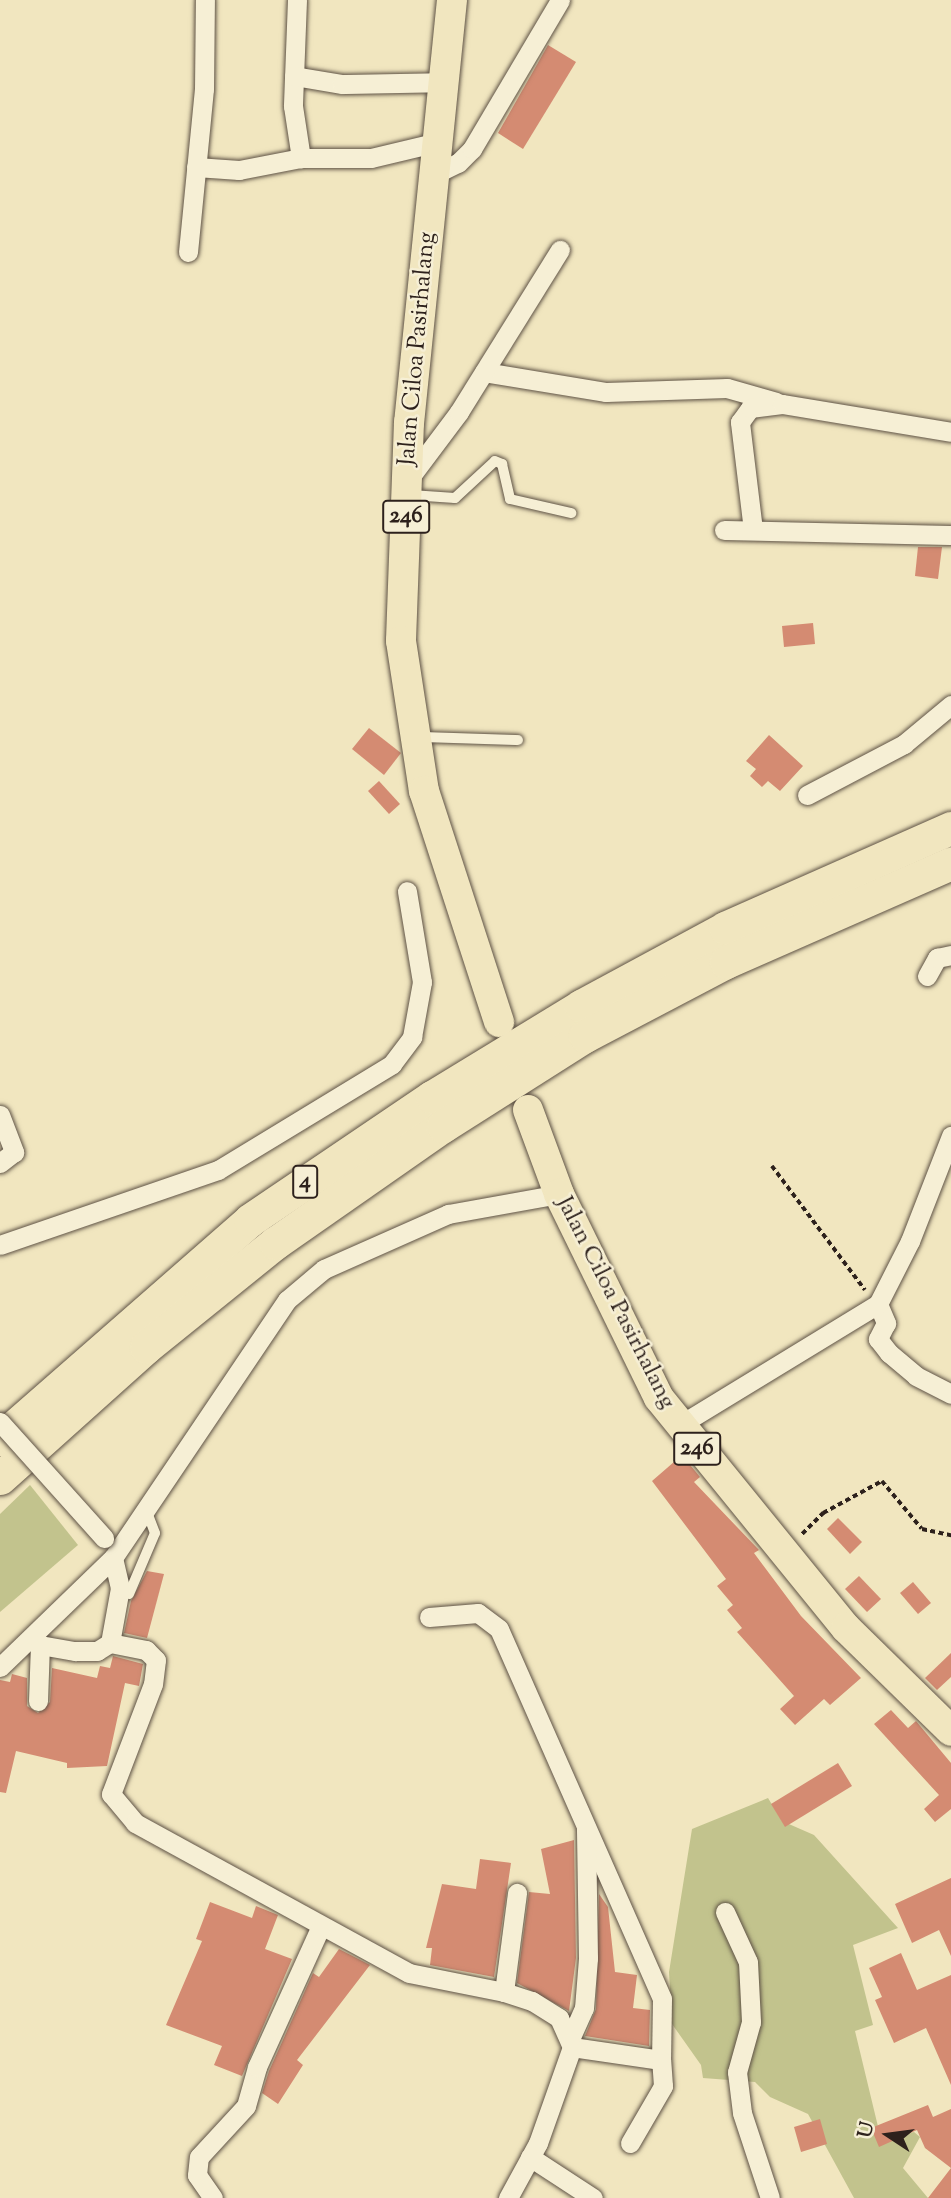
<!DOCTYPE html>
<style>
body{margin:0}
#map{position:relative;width:951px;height:2198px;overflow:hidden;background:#f1e6bf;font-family:"Sorts Mill Goudy",serif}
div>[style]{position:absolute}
.green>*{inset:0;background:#c2c38d}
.building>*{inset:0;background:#d48b72}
.path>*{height:3.5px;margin-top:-1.75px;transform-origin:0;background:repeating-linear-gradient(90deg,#2d211c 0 5px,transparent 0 8.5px)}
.roads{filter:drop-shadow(0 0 2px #5e5245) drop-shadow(0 0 2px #5e5245)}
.service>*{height:10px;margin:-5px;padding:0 5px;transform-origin:5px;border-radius:5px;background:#f6efd5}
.minor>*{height:19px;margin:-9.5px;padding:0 9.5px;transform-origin:9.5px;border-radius:9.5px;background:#f6efd5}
.primary>*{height:30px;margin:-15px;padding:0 15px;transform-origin:15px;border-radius:15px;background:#f1e6bf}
.motorway>*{height:33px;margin:-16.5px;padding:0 16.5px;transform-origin:16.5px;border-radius:16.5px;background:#f1e6bf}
.bridges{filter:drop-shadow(0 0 2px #5e5245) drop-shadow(0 0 2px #5e5245)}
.minor-bridge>*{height:19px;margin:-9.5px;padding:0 9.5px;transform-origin:9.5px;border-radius:9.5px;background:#f6efd5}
span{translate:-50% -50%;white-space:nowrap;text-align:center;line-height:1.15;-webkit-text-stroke:5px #f6efd5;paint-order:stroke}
.shield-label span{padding:2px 5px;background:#f6efd5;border:2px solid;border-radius:5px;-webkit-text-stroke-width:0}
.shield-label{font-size:23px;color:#2d211c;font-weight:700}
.street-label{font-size:24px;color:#2d211c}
.north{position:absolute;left:853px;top:2100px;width:70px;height:70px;-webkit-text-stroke:5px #f6efd5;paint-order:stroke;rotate:283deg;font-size:19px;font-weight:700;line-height:28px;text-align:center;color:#2d211c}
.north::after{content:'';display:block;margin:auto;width:24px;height:32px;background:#2d211c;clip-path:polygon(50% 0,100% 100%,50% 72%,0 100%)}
</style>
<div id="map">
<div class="green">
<div style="clip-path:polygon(30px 1485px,78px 1545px,0 1612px,0 1514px)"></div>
<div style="clip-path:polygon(768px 1798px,782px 1821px,814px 1835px,898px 1928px,853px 1945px,873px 2025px,855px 2031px,881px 2139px,914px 2132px,920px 2137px,903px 2168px,928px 2198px,854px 2198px,808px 2114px,770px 2097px,755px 2082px,703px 2078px,701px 2065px,672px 2024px,669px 1972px,692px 1829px)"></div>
</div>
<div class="building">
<div style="clip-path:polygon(548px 45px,576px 62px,523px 149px,498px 133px)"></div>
<div style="clip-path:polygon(918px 547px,942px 547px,938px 579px,915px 576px)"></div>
<div style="clip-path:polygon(813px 623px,815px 644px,784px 647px,782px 626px)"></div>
<div style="clip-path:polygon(369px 728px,401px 753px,384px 775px,352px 749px)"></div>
<div style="clip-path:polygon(769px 735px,803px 766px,780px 791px,768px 781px,762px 787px,750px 776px,756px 769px,746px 761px)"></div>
<div style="clip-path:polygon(379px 781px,400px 804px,389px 814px,368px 791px)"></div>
<div style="clip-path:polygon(682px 1455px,700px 1477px,694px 1482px,759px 1550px,754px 1553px,801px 1616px,861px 1678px,830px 1705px,824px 1699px,795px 1725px,780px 1709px,794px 1696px,737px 1632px,742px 1628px,727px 1610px,733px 1605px,717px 1586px,726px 1579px,652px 1481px)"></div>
<div style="clip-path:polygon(838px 1518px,862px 1542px,850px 1554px,827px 1529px)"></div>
<div style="clip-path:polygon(147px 1571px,164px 1574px,147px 1638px,124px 1633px,131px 1601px)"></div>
<div style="clip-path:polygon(859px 1576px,881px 1599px,867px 1612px,845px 1589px)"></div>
<div style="clip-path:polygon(913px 1582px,931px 1603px,918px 1614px,900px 1593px)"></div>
<div style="clip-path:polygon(951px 1653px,951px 1677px,937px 1690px,925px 1678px)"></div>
<div style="clip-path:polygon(113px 1656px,143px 1664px,139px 1686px,125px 1683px,107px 1766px,67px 1768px,67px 1763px,16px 1751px,6px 1793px,0 1792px,0 1680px,10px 1682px,12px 1674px,27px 1678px,27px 1706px,38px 1713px,50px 1702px,52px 1668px,97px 1678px,100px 1666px,110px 1668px)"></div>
<div style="clip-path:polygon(891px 1710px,908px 1728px,916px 1721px,951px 1763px,951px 1809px,935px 1822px,924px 1809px,939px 1795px,874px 1724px)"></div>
<div style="clip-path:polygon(838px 1763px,852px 1786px,785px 1827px,771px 1804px)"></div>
<div style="clip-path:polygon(574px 1840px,576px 1958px,569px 2011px,517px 1983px,529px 1892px,550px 1894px,541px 1849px)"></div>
<div style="clip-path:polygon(480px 1859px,511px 1863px,494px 1977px,430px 1965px,432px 1948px,426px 1948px,442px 1884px,476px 1889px)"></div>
<div style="clip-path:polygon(951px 1878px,951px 1956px,939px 1930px,912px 1943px,895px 1904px)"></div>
<div style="clip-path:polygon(599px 1894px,608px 1907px,615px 1972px,637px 1975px,633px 2008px,650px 2010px,649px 2046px,585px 2036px,596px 2009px)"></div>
<div style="clip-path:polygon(210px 1902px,252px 1918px,256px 1906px,278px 1915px,265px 1949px,292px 1959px,242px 2076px,214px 2065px,222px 2046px,166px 2025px,202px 1941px,196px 1939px)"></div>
<div style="clip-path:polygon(339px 1949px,370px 1965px,297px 2060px,303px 2065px,278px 2104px,262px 2093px,269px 2071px,313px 1973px,319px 1977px)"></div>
<div style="clip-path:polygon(901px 1953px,917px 1990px,951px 1975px,951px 2085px,926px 2028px,894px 2043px,875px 2000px,882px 1997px,869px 1968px)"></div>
<div style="clip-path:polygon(928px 2105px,933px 2117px,951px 2109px,951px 2198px,928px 2198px,951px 2168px,925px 2148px,917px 2130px,879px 2147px,871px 2128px)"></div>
<div style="clip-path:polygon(820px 2119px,827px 2144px,801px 2152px,794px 2127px)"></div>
</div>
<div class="path">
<div style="left:772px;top:1166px;width:155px;rotate:53.1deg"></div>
<div style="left:802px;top:1534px;width:30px;rotate:-45deg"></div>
<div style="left:823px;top:1513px;width:67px;rotate:-28.5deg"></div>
<div style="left:882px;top:1481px;width:62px;rotate:50.2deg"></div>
<div style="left:922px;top:1529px;width:30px;rotate:12deg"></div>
</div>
<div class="roads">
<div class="service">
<div style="left:411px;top:495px;width:44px;rotate:3.9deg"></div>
<div style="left:455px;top:498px;width:54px;rotate:-42.8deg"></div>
<div style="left:495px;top:461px;width:8px;rotate:23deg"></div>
<div style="left:502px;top:464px;width:36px;rotate:77deg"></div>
<div style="left:510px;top:499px;width:63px;rotate:12.9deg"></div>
<div style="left:420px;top:737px;width:98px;rotate:1.8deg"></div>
<div style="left:129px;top:1594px;width:66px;rotate:-66.9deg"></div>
<div style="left:155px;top:1533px;width:26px;rotate:-111deg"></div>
</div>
<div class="minor">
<div style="left:297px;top:0;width:106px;rotate:92.2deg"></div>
<div style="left:293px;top:106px;width:53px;rotate:81.3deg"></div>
<div style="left:294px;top:76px;width:49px;rotate:9.5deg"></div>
<div style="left:342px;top:84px;width:101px;rotate:-1.1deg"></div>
<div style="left:196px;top:167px;width:43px;rotate:4deg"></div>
<div style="left:239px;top:170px;width:63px;rotate:-11deg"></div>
<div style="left:301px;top:158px;width:70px"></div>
<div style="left:371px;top:158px;width:69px;rotate:-13.4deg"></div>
<div style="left:435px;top:174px;width:25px;rotate:-26deg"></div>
<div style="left:458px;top:163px;width:20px;rotate:-45deg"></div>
<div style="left:472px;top:149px;width:173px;rotate:-59.4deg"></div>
<div style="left:188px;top:252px;width:164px;rotate:-84.4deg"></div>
<div style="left:204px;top:89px;width:89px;rotate:-89.4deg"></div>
<div style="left:484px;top:372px;width:124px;rotate:9.3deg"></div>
<div style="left:606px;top:392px;width:121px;rotate:-1.9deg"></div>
<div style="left:727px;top:388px;width:51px;rotate:15.9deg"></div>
<div style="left:408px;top:480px;width:85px;rotate:-53.1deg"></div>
<div style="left:459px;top:412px;width:191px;rotate:-58.1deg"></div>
<div style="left:724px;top:530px;width:227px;rotate:1.3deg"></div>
<div style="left:753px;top:530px;width:109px;rotate:-96.9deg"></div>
<div style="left:740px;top:422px;width:17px;rotate:-54deg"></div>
<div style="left:750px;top:408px;width:32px;rotate:-7deg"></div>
<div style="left:782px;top:404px;width:171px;rotate:9.4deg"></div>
<div style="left:807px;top:795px;width:110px;rotate:-27.7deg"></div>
<div style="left:904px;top:744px;width:61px;rotate:-39.7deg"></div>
<div style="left:927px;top:976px;width:21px;rotate:-61deg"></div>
<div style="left:937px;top:958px;width:14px;rotate:-12deg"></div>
<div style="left:0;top:1115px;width:40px;rotate:69deg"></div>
<div style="left:14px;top:1152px;width:18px;rotate:142deg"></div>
<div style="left:0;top:1245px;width:231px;rotate:-19deg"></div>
<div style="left:218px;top:1170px;width:204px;rotate:-31.3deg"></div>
<div style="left:392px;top:1064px;width:34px;rotate:-53deg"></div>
<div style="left:412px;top:1037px;width:56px;rotate:-79.7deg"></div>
<div style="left:422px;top:982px;width:92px;rotate:-99.4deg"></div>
<div style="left:878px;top:1304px;width:21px;rotate:67deg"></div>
<div style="left:886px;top:1323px;width:18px;rotate:117deg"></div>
<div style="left:878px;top:1339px;width:18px;rotate:52deg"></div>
<div style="left:889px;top:1353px;width:35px;rotate:40deg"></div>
<div style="left:916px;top:1376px;width:39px;rotate:27deg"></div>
<div style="left:678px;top:1426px;width:234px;rotate:-31.4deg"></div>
<div style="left:878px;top:1304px;width:71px;rotate:-63.1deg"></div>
<div style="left:910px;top:1241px;width:113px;rotate:-68.7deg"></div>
<div style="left:429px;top:1617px;width:49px;rotate:-4.7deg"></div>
<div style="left:478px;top:1613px;width:26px;rotate:37deg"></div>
<div style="left:499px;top:1629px;width:404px;rotate:66.2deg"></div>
<div style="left:662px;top:1999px;width:61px;rotate:90.9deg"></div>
<div style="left:661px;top:2060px;width:90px;rotate:-171.7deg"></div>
<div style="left:33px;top:1636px;width:11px;rotate:52deg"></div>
<div style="left:40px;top:1645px;width:36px;rotate:10deg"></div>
<div style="left:75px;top:1651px;width:22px"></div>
<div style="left:97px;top:1651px;width:15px;rotate:-32deg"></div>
<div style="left:110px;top:1643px;width:56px;rotate:-79.7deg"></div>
<div style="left:120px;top:1588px;width:31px;rotate:-103deg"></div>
<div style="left:110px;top:1643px;width:37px;rotate:11deg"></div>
<div style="left:146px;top:1650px;width:14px;rotate:45deg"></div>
<div style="left:156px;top:1660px;width:24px;rotate:97deg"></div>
<div style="left:153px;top:1684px;width:118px;rotate:110.9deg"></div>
<div style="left:111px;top:1794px;width:38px;rotate:50deg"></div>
<div style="left:135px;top:1823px;width:312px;rotate:28.7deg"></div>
<div style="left:409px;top:1973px;width:97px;rotate:11.3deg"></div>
<div style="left:504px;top:1992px;width:29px;rotate:18deg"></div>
<div style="left:532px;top:2001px;width:32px;rotate:32deg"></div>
<div style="left:559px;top:2018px;width:32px;rotate:66deg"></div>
<div style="left:572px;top:2047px;width:102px;rotate:109.5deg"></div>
<div style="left:538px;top:2143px;width:63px;rotate:118.6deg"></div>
<div style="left:0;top:1667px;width:157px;rotate:-44deg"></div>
<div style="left:113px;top:1558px;width:311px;rotate:-56deg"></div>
<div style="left:287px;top:1300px;width:48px;rotate:-40deg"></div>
<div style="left:324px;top:1269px;width:136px;rotate:-23.9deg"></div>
<div style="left:448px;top:1214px;width:113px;rotate:-10.2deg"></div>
<div style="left:38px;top:1701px;width:56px;rotate:-88deg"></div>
<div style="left:725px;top:1912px;width:55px;rotate:65.3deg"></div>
<div style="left:748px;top:1962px;width:60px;rotate:87.1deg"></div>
<div style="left:751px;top:2022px;width:52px;rotate:105.6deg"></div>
<div style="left:737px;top:2072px;width:41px;rotate:83deg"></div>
<div style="left:742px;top:2113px;width:89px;rotate:71.8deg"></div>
<div style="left:504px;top:1992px;width:100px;rotate:-82.5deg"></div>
<div style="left:571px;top:2037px;width:32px;rotate:-66deg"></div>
<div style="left:584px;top:2008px;width:50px;rotate:-85.4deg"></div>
<div style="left:588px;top:1958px;width:130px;rotate:-90.9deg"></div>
<div style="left:630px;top:2143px;width:66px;rotate:-59.9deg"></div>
<div style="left:663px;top:2086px;width:26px;rotate:-94deg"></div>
<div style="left:530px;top:2157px;width:75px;rotate:33.1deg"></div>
<div style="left:213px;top:2198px;width:28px;rotate:-125deg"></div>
<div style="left:197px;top:2175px;width:18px;rotate:-84deg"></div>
<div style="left:199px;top:2157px;width:69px;rotate:-47.3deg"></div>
<div style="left:246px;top:2106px;width:41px;rotate:-74.2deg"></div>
<div style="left:257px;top:2067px;width:155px;rotate:-65.6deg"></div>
</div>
<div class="primary">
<div style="left:452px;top:0;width:424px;rotate:95.8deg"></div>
<div style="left:409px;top:422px;width:219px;rotate:92.1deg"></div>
<div style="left:401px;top:641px;width:152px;rotate:81.3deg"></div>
<div style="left:424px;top:791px;width:243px;rotate:72deg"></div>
<div style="left:528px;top:1110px;width:90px;rotate:69.7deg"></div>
<div style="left:559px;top:1194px;width:227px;rotate:63.9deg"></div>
<div style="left:659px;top:1398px;width:296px;rotate:50.9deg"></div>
<div style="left:846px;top:1628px;width:147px;rotate:44.4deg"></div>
</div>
<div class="motorway">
<div style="left:0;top:1439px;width:332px;rotate:-41.2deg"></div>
<div style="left:250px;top:1220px;width:220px;rotate:-34.1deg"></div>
<div style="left:432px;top:1097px;width:175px;rotate:-31.4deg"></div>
<div style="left:581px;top:1006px;width:164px;rotate:-28.4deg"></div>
<div style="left:725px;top:928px;width:247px;rotate:-23.9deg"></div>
<div style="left:0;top:1478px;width:196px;rotate:-41.9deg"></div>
<div style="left:146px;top:1347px;width:166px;rotate:-38.9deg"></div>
<div style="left:275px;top:1243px;width:205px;rotate:-34.9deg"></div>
<div style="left:443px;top:1126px;width:168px;rotate:-32.4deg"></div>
<div style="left:585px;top:1036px;width:159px;rotate:-27.7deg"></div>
<div style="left:726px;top:962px;width:246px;rotate:-23.7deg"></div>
</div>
</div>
<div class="bridges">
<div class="minor-bridge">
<div style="left:0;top:1422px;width:156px;rotate:48.1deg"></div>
</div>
</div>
<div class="shield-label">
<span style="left:406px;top:517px">246</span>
<span style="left:305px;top:1182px">4</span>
<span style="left:697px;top:1449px">246</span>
</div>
<div class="street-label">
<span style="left:418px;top:349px;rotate:-85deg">Jalan Ciloa Pasirhalang</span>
<span style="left:615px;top:1303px;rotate:63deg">Jalan Ciloa Pasirhalang</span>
</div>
<div class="north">U</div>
</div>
